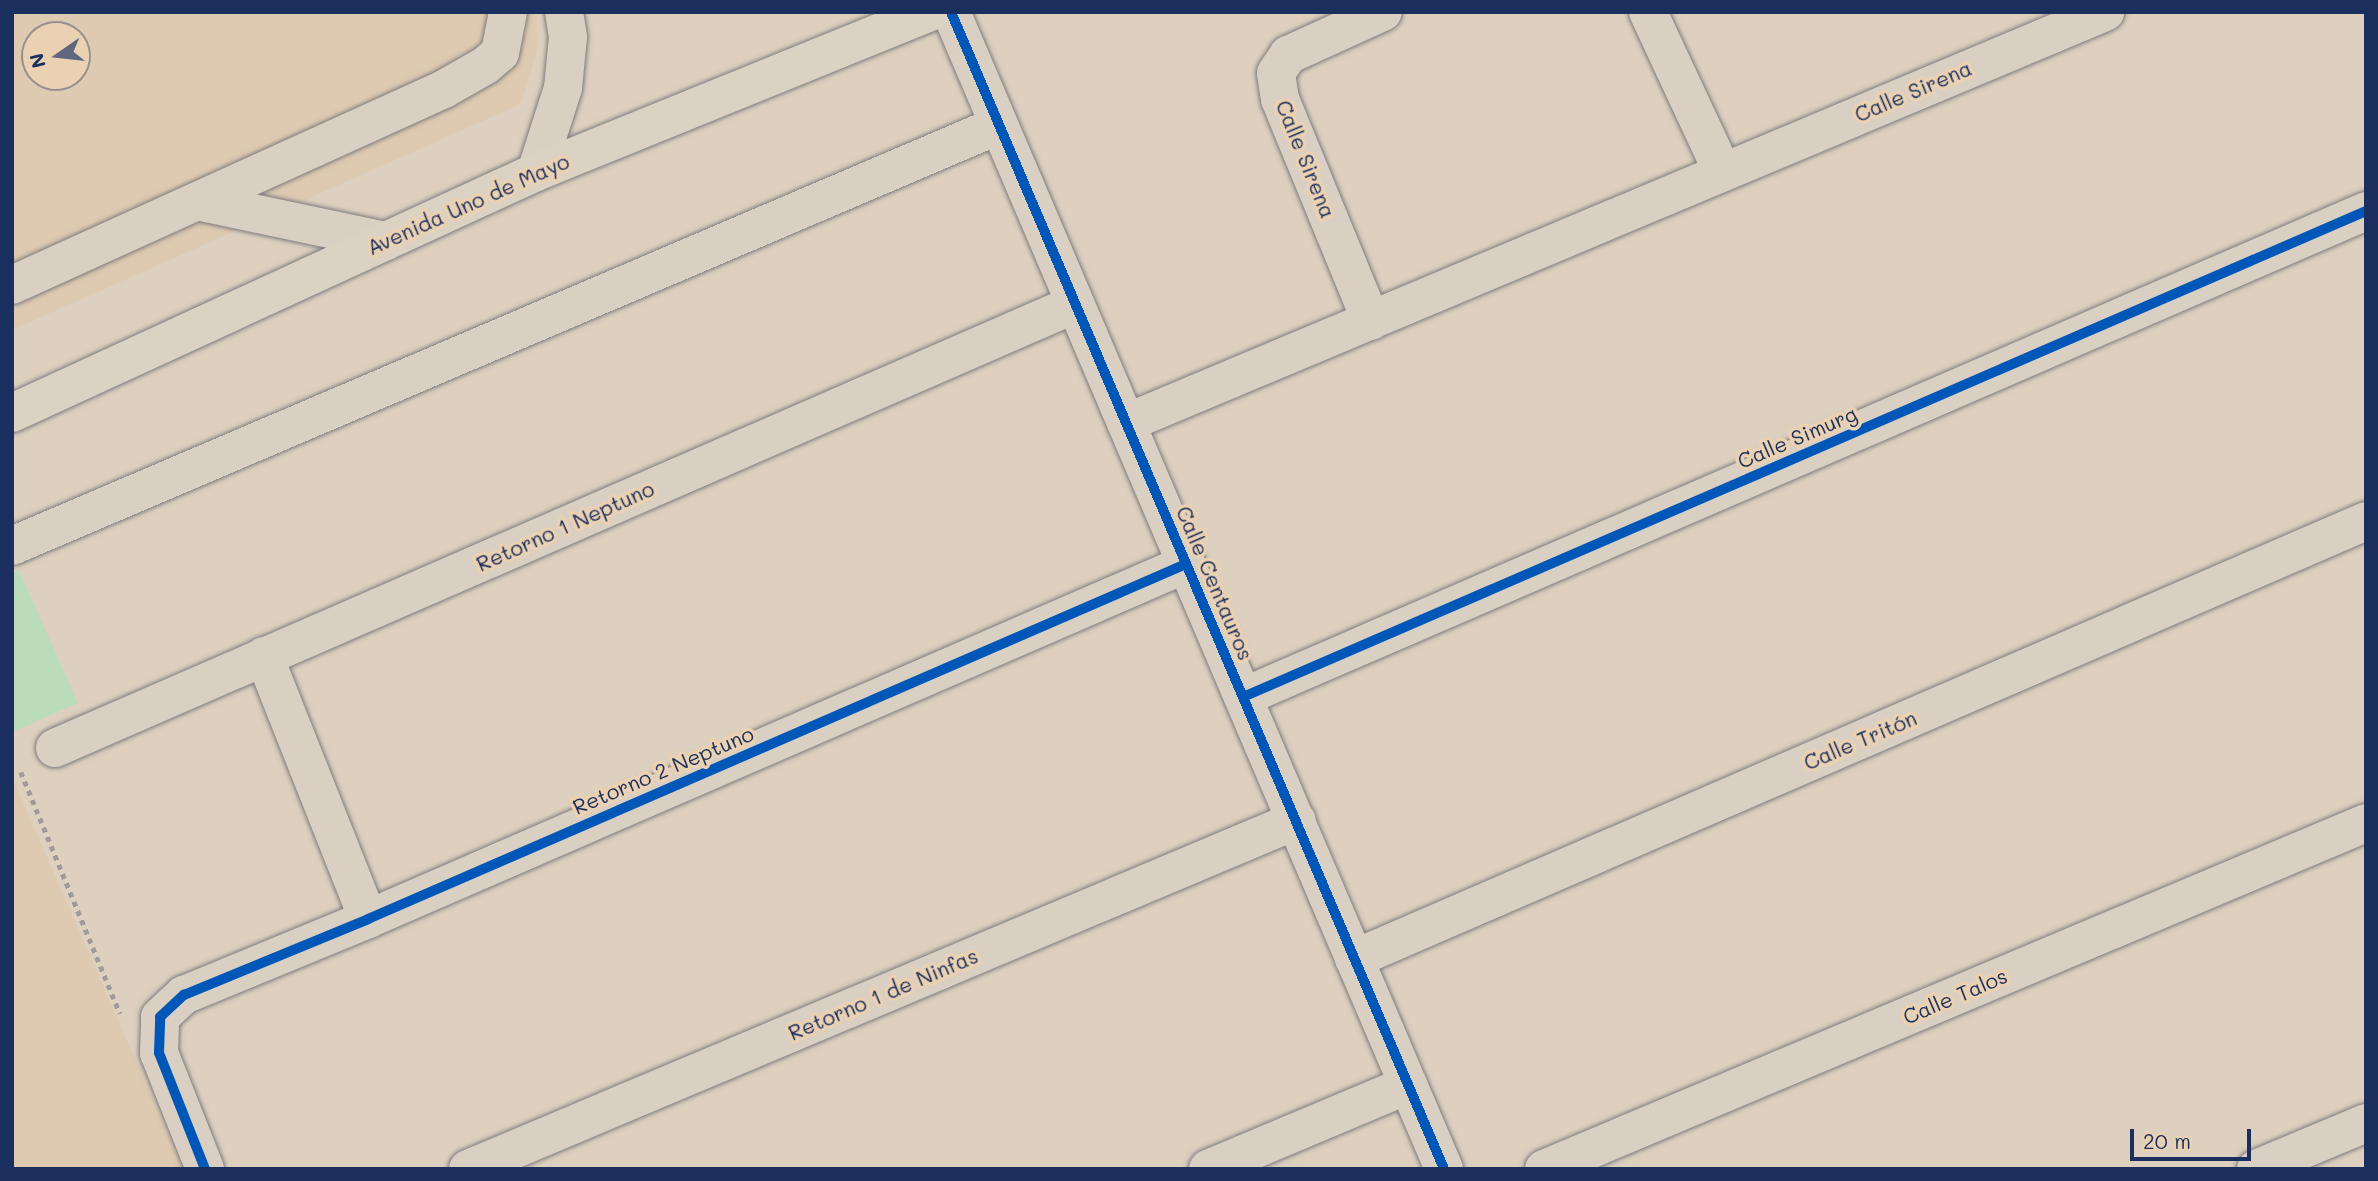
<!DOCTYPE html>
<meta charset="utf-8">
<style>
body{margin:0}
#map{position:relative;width:2378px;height:1181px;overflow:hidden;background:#ddd0bf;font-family:Mali,sans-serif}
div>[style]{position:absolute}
.built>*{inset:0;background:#decab1}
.green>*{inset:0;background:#bbdcb8}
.path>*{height:4.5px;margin-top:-2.25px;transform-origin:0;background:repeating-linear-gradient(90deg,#a09b99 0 5px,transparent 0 10px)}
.roads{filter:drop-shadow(0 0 2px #7e7c7e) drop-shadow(0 0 2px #7e7c7e)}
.minor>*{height:38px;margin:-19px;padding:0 19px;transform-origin:19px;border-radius:19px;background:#d9cfc3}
.major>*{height:38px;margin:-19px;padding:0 19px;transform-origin:19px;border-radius:19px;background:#dbd2c3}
.cycleway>*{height:10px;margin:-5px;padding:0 5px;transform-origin:5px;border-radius:5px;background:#0057b8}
span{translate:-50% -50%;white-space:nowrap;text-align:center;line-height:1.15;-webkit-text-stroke:7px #ead1b2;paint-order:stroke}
.street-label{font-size:21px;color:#1b2f5e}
.frame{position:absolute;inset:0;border:14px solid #1b2f5e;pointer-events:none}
.north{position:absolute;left:21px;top:21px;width:70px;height:70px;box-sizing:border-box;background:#ead1b2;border:2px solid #979090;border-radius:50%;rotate:256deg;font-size:19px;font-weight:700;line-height:28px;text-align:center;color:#1b2f5e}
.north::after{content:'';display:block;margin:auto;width:24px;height:32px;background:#5f6780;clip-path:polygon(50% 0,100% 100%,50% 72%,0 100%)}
.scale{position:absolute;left:2130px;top:1129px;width:121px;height:32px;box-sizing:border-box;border:4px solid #1b2f5e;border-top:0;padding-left:9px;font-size:21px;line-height:24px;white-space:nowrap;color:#1b2f5e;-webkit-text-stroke:5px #ead1b2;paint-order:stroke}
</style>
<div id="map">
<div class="built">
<div style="clip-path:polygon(evenodd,12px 12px,537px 12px,538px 48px,521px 104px,12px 330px,12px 12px,35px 35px,77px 35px,77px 77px,35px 77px,35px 35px)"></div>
<div style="clip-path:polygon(12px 777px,183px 1169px,12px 1169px)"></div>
</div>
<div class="green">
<div style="clip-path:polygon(19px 570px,78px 703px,12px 732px,12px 573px)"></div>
</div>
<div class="path">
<div style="left:21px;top:772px;width:261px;rotate:67.7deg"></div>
</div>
<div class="roads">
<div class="minor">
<div style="left:951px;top:12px;width:1258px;rotate:66.92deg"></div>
<div style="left:1648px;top:12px;width:175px;rotate:65deg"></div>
<div style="left:536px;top:172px;width:88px;rotate:-72.2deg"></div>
<div style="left:563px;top:88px;width:51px;rotate:-84.4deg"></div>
<div style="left:568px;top:37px;width:25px;rotate:-99deg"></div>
<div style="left:201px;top:202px;width:189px;rotate:11.9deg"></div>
<div style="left:12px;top:285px;width:474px;rotate:-24.4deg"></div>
<div style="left:444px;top:89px;width:48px;rotate:-29.7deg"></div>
<div style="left:486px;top:65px;width:18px;rotate:-41deg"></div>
<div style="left:500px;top:53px;width:42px;rotate:-79deg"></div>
<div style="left:1371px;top:321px;width:240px;rotate:-112.3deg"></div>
<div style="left:1280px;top:99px;width:26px;rotate:-99deg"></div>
<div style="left:1276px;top:73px;width:22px;rotate:-56deg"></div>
<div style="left:1288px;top:55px;width:104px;rotate:-24.4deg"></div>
<div style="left:1126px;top:423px;width:1062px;rotate:-22.77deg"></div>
<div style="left:12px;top:546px;width:1073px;rotate:-23.1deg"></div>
<div style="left:264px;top:656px;width:283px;rotate:68.4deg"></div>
<div style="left:1243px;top:697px;width:1224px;rotate:-23.4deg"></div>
<div style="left:55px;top:748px;width:1112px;rotate:-23.52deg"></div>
<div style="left:1354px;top:959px;width:1103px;rotate:-23.4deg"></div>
<div style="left:205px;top:1169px;width:125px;rotate:-111.6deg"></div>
<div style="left:159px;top:1053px;width:36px;rotate:-88deg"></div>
<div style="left:160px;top:1017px;width:33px;rotate:-43deg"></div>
<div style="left:184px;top:995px;width:199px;rotate:-22.4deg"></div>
<div style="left:368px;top:919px;width:892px;rotate:-23.46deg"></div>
<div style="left:468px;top:1169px;width:899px;rotate:-22.83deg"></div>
<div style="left:1208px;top:1169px;width:217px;rotate:-22.8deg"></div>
<div style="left:1544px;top:1169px;width:892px;rotate:-22.83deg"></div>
<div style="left:2256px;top:1169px;width:119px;rotate:-22.7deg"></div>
</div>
<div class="major">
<div style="left:12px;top:413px;width:577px;rotate:-24.7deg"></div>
<div style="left:536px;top:172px;width:426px;rotate:-22.1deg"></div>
</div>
</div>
<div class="cycleway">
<div style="left:951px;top:12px;width:1258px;rotate:66.92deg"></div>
<div style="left:1243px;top:697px;width:1224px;rotate:-23.4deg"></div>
<div style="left:205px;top:1169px;width:125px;rotate:-111.6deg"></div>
<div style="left:159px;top:1053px;width:36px;rotate:-88deg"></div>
<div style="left:160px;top:1017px;width:33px;rotate:-43deg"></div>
<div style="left:184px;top:995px;width:199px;rotate:-22.4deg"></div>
<div style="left:368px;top:919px;width:892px;rotate:-23.46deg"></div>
</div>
<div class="street-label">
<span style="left:1913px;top:91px;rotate:-23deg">Calle Sirena</span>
<span style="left:1306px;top:159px;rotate:68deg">Calle Sirena</span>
<span style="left:468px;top:204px;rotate:-24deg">Avenida Uno de Mayo</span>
<span style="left:1797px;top:437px;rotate:-23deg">Calle Simurg</span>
<span style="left:565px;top:526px;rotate:-24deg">Retorno 1 Neptuno</span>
<span style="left:1215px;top:583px;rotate:67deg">Calle Centauros</span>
<span style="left:1860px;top:740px;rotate:-23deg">Calle Tritón</span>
<span style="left:663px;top:770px;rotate:-23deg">Retorno 2 Neptuno</span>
<span style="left:883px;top:994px;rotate:-23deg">Retorno 1 de Ninfas</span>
<span style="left:1955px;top:996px;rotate:-23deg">Calle Talos</span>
</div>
<div class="frame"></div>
<div class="north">N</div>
<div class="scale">20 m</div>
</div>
